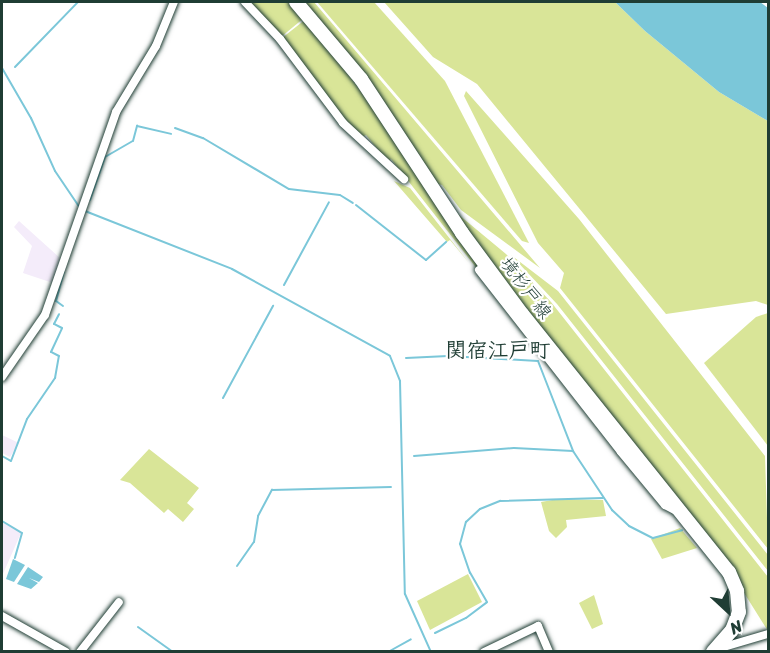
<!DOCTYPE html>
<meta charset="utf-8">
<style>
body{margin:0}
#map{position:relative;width:770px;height:653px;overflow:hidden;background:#fff;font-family:Sriracha,"Klee One",sans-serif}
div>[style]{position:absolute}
.built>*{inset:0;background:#f4ecfa}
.green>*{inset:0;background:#d9e598}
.water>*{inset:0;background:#7bc7d9}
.stream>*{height:2px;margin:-1px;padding:0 1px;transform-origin:1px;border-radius:1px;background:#7bc7d9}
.roads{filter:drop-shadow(0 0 2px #1f3d34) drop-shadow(0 0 2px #1f3d34)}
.street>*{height:8px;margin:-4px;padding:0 4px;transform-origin:4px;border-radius:4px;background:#fff}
.primary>*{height:14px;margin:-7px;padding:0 7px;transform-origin:7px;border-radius:7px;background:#fff}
span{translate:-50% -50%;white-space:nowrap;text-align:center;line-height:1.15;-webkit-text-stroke:4.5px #fff;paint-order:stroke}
.street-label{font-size:18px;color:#1f3d34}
.quarter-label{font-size:21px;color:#1f3d34;font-weight:700}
.frame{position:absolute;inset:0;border:3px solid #1f3d34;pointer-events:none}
.north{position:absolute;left:698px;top:581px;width:60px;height:60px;-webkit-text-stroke:4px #fff;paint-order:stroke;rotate:154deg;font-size:16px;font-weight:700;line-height:24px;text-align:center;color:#1f3d34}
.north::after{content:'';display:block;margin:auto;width:21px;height:27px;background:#1f3d34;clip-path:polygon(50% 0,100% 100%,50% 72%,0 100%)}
</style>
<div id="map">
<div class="built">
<div style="clip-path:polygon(19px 221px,60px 258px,53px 283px,23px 273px,32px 246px,14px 227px)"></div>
<div style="clip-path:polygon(2px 435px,19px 443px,10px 457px,2px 453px)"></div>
<div style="clip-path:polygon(2px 522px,21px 533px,2px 576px)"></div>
</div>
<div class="green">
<div style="clip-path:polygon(249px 2px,290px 2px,304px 18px,281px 37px)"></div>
<div style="clip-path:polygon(302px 2px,314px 2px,540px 268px,461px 210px,442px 185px,431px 182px)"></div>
<div style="clip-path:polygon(317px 2px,374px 2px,445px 81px,529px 243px,522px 241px)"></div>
<div style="clip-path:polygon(384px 2px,615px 2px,645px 31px,719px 92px,768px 121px,768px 305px,756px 301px,666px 314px,477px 84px,433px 57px)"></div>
<div style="clip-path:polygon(306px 19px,378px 114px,414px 172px,544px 354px,391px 159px,388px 162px,366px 135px,362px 137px,338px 114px,282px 38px)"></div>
<div style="clip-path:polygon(466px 91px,579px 219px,765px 456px,768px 549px,560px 288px,564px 273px,538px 243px,464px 96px)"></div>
<div style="clip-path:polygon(394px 181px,410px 188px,469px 263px,450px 240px,447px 242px)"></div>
<div style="clip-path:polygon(453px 210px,506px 254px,551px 302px,768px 577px,768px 631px,741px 588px,557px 352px)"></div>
<div style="clip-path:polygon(511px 255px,558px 291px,768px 555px,768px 571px,557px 304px)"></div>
<div style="clip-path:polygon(768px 313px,768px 446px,704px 363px,756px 317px)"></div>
<div style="clip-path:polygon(149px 449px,199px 488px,187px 503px,194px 509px,183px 522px,168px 509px,164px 513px,130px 483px,120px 480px)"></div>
<div style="clip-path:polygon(558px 499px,603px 500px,606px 516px,566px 520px,567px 527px,556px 538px,549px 531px,541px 502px)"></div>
<div style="clip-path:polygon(680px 528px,697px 548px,662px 559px,651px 539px)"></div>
<div style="clip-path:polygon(468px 574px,482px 602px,430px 630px,417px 601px)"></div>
<div style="clip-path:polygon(594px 595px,603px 624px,592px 629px,579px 603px)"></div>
</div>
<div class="water">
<div style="clip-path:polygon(615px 2px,760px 2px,768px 8px,768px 121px,719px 92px,645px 31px)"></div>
<div style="clip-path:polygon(13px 559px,25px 565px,14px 582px,6px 579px)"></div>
<div style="clip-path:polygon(28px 567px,43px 577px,39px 582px,29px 578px,38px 583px,31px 589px,17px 584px)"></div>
</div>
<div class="stream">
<div style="left:15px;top:67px;width:91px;rotate:-45.9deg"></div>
<div style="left:2px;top:68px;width:58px;rotate:59.9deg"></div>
<div style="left:31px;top:118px;width:58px;rotate:65.6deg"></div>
<div style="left:55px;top:171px;width:45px;rotate:56deg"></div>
<div style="left:175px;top:128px;width:30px;rotate:20deg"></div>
<div style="left:203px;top:138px;width:100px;rotate:30.7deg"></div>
<div style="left:289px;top:189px;width:51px;rotate:6.7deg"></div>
<div style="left:340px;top:195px;width:15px;rotate:32deg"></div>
<div style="left:90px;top:200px;width:46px;rotate:-70.8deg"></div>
<div style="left:105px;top:157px;width:32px;rotate:-30deg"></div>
<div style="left:133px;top:141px;width:16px;rotate:-75deg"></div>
<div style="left:137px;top:126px;width:35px;rotate:13deg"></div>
<div style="left:356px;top:205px;width:89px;rotate:38.2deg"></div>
<div style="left:426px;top:260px;width:27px;rotate:-42deg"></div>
<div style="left:85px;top:211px;width:158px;rotate:21.5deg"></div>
<div style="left:232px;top:269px;width:180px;rotate:28.8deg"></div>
<div style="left:390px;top:356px;width:27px;rotate:68deg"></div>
<div style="left:400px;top:381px;width:213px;rotate:88.7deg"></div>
<div style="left:405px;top:594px;width:64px;rotate:65.9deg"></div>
<div style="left:284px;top:285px;width:94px;rotate:-61.5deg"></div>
<div style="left:63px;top:306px;width:9px;rotate:-144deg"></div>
<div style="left:56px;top:301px;width:30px;rotate:-75deg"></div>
<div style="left:406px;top:358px;width:42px;rotate:-2.7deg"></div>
<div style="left:448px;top:356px;width:90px;rotate:3.2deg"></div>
<div style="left:538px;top:361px;width:97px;rotate:68.7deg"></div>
<div style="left:223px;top:398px;width:105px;rotate:-61.5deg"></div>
<div style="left:2px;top:456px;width:10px;rotate:29deg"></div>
<div style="left:11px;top:461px;width:45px;rotate:-69.1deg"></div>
<div style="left:27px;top:419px;width:50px;rotate:-55.7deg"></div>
<div style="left:55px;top:378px;width:22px;rotate:-80deg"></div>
<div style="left:59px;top:356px;width:9px;rotate:-153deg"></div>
<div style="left:51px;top:352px;width:26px;rotate:-65deg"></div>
<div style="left:62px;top:328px;width:9px;rotate:-153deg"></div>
<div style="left:54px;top:324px;width:11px;rotate:-63deg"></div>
<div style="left:414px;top:456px;width:100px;rotate:-4.6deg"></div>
<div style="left:514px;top:448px;width:59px;rotate:2.9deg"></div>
<div style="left:573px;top:451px;width:71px;rotate:56.5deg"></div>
<div style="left:612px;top:510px;width:23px;rotate:43deg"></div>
<div style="left:629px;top:526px;width:27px;rotate:27deg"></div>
<div style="left:653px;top:538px;width:30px;rotate:-15deg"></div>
<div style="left:2px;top:507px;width:3px;rotate:90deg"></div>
<div style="left:2px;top:521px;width:23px;rotate:31deg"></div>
<div style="left:22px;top:533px;width:26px;rotate:106deg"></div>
<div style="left:237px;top:566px;width:29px;rotate:-55deg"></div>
<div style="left:254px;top:542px;width:26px;rotate:-81deg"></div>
<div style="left:258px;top:516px;width:30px;rotate:-62deg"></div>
<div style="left:272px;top:490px;width:119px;rotate:-1.4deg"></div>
<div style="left:138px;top:627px;width:43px;rotate:35.5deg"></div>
<div style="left:435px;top:633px;width:34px;rotate:-26deg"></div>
<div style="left:466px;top:618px;width:26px;rotate:-37deg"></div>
<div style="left:487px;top:602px;width:34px;rotate:-120deg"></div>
<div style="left:470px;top:573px;width:31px;rotate:-109deg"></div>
<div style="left:460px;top:544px;width:23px;rotate:-75deg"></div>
<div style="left:466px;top:522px;width:19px;rotate:-43deg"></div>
<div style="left:480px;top:509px;width:22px;rotate:-22deg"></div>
<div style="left:500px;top:501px;width:103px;rotate:-1.7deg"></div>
<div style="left:388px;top:652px;width:26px;rotate:-29deg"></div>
</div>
<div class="roads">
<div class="street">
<div style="left:245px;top:2px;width:51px;rotate:46.6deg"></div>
<div style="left:280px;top:39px;width:105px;rotate:53.1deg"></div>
<div style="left:343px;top:123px;width:83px;rotate:42.6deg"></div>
<div style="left:479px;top:270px;width:231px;rotate:52deg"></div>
<div style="left:621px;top:452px;width:69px;rotate:50.3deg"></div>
<div style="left:665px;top:505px;width:15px;rotate:28deg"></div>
<div style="left:2px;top:377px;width:75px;rotate:-55.3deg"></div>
<div style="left:45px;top:315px;width:215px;rotate:-70.7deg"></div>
<div style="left:116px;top:112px;width:77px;rotate:-58.8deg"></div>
<div style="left:156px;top:46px;width:48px;rotate:-67.8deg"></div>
<div style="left:2px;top:616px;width:73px;rotate:29.4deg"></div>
<div style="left:717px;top:649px;width:53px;rotate:-16.4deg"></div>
<div style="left:80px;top:652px;width:63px;rotate:-52deg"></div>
<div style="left:484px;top:652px;width:60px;rotate:-25.7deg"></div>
<div style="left:538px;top:626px;width:28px;rotate:67deg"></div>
</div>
<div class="primary">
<div style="left:296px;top:2px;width:101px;rotate:49.8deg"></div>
<div style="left:361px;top:79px;width:184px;rotate:56.7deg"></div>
<div style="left:462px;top:233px;width:101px;rotate:53.5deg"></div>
<div style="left:522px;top:314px;width:331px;rotate:51.3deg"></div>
<div style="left:729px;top:572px;width:21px;rotate:67deg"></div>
<div style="left:737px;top:591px;width:21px;rotate:85deg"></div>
<div style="left:739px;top:612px;width:19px;rotate:111deg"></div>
<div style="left:732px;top:630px;width:29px;rotate:131deg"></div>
</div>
</div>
<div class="street-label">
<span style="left:526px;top:288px;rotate:53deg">境杉戸線</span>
</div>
<div class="quarter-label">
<span style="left:498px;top:350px">関宿江戸町</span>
</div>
<div class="frame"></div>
<div class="north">N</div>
</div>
